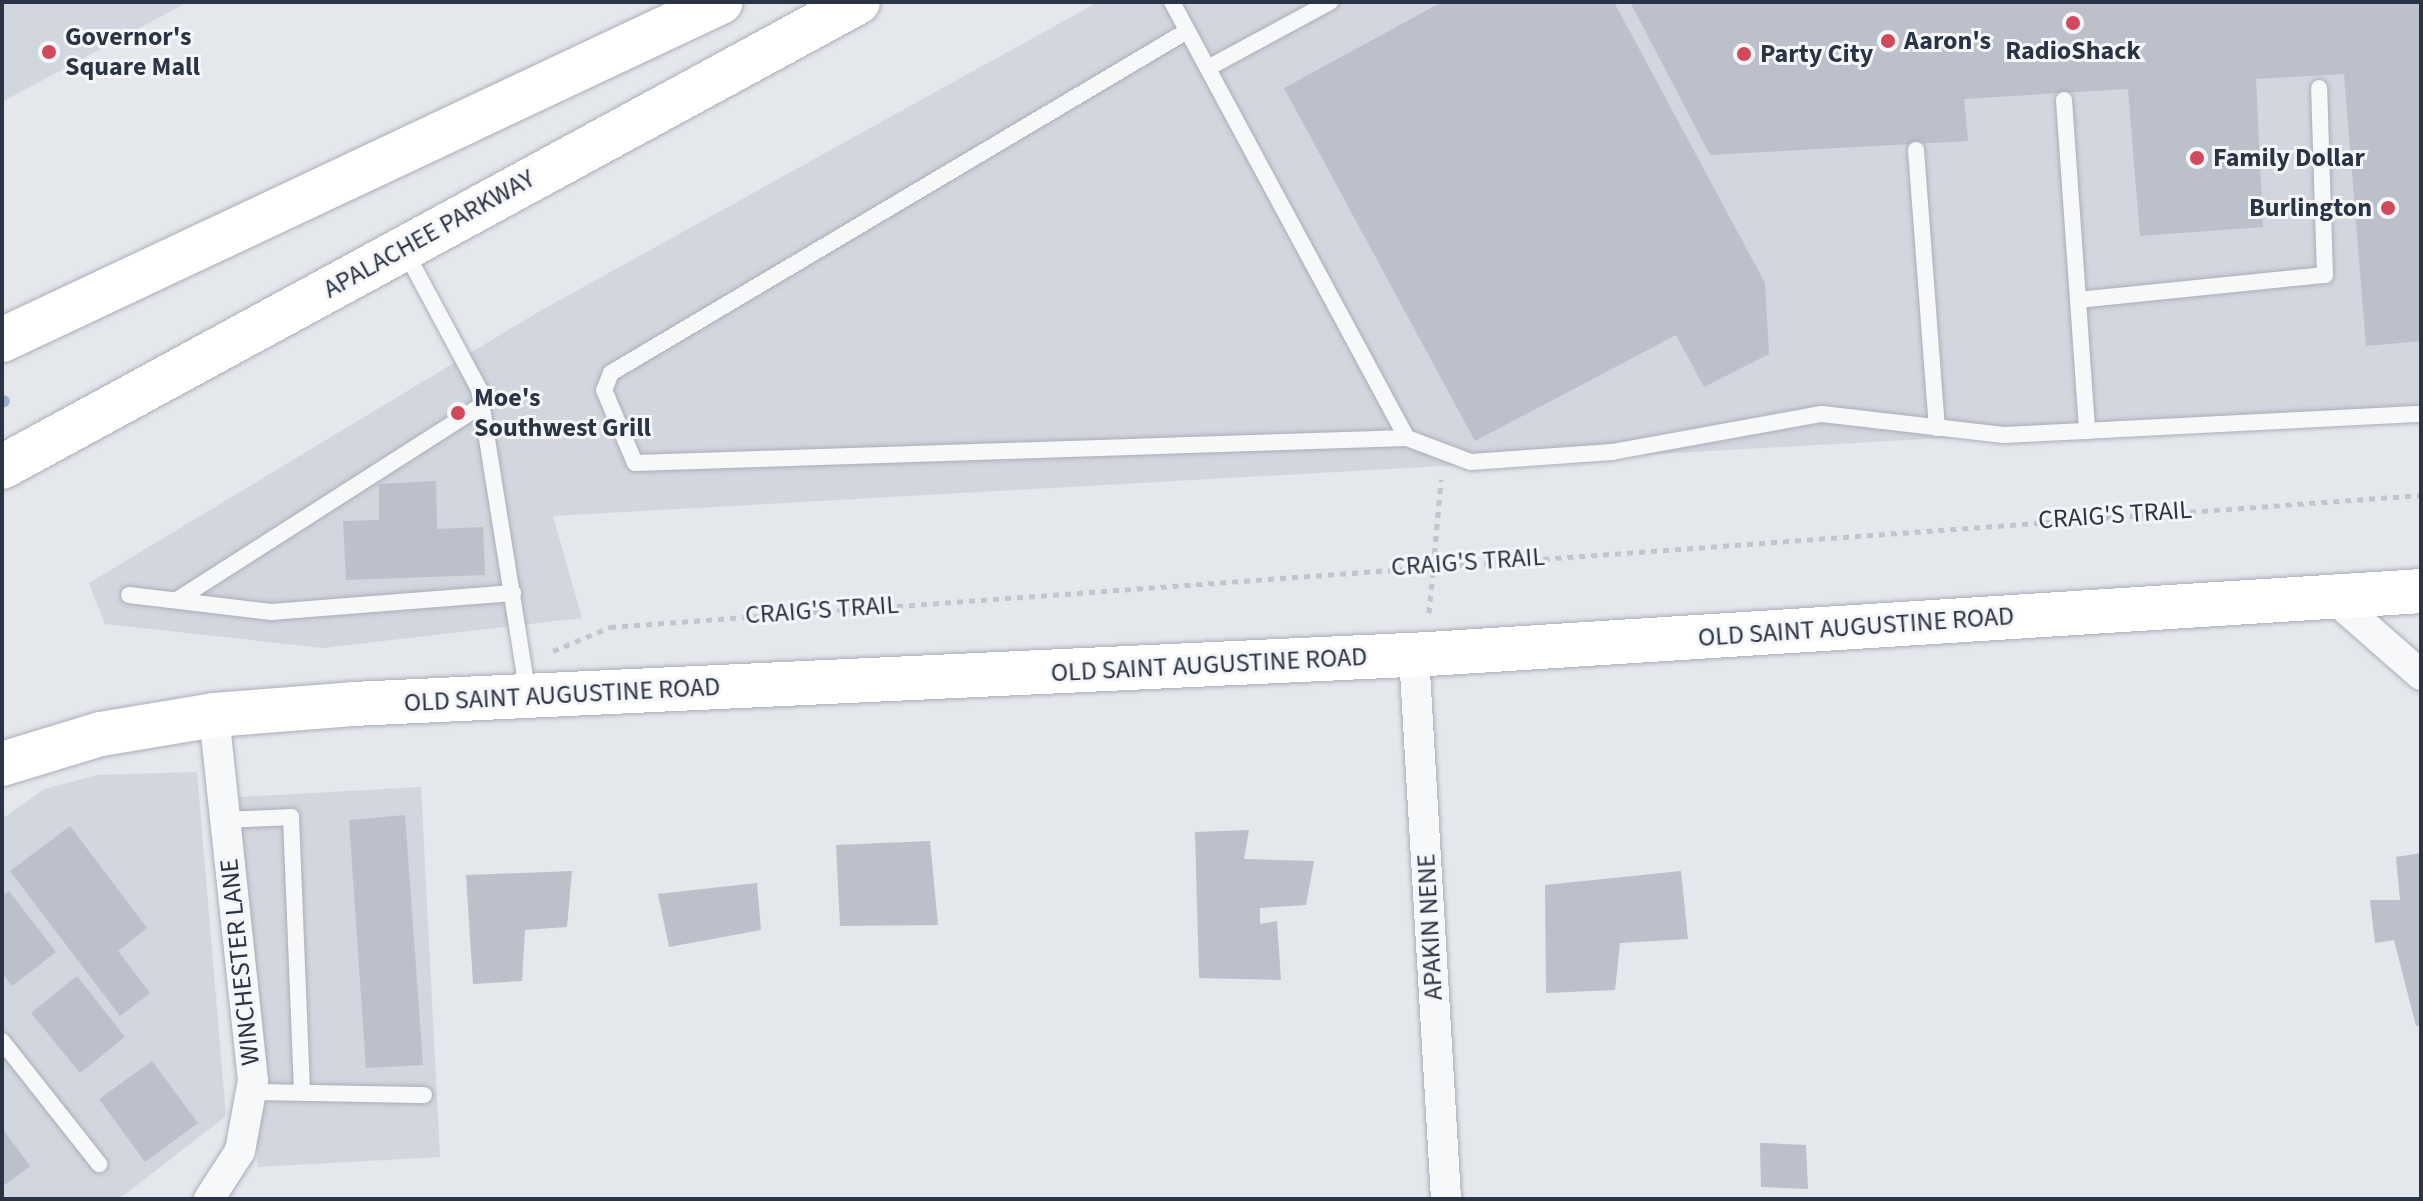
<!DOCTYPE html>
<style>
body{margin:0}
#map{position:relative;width:2423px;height:1201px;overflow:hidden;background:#e4e7ec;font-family:"Source Sans 3",sans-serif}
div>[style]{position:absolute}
.built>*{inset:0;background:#d2d6de}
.stream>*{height:12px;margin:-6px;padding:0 6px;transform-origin:6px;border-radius:6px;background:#9fb4cc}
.building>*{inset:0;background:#bbc0ca}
.path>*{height:5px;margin-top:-2.5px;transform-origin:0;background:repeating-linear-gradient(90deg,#c2c5cb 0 6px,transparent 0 12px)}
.roads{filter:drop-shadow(0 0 2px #a9aeb7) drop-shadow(0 0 2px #a9aeb7)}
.lane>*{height:16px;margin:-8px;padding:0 8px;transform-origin:8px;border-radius:8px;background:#f7f8fa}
.street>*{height:30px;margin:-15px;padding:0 15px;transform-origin:15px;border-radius:15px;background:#f7f8fa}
.secondary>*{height:44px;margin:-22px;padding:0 22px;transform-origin:22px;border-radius:22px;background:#fff}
.primary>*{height:44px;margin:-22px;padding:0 22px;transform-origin:22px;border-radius:22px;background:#fff}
.dots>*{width:22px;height:22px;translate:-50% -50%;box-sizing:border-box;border:4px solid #f4f6f9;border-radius:50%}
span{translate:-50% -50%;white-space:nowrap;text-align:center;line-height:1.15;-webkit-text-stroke:6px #f4f6f9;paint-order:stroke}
.poi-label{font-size:26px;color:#2b3445;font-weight:700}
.left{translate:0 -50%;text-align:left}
.right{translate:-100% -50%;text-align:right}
.street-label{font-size:26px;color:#2b3445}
.frame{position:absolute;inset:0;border:4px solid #2b3445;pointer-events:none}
</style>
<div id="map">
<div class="built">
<div style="clip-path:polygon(2px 2px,188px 2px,2px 102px)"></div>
<div style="clip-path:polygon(1098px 2px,2421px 2px,2421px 411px,553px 516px,582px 618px,323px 648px,105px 624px,89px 583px,540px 311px)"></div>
<div style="clip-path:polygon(197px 772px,226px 1116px,119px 1199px,2px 1199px,2px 819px,44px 789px,98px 775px)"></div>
<div style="clip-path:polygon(421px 787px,440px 1157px,258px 1167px,239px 797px)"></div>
</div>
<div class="stream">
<div style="left:2px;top:402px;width:2px;rotate:-27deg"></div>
</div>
<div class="building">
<div style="clip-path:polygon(1442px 2px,1614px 2px,1765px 283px,1769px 354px,1704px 387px,1676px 335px,1475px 441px,1284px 88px)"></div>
<div style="clip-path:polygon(1630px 2px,2421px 2px,2421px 341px,2366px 346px,2344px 74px,2256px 79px,2263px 227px,2140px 236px,2128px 89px,1964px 99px,1968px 141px,1710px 155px)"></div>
<div style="clip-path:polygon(436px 481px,437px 529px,483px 527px,485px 575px,346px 580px,343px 521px,379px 520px,379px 484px)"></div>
<div style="clip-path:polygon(405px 815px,423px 1065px,366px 1068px,349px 820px)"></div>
<div style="clip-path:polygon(70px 826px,147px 928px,118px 951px,150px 993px,120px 1016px,10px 871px)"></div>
<div style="clip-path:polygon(1249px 830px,1244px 859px,1314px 861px,1306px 905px,1260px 908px,1260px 924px,1277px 921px,1281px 980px,1199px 978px,1195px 832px)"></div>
<div style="clip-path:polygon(930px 841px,938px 925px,840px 926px,836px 845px)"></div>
<div style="clip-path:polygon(2421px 853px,2421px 1026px,2416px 1026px,2394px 940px,2375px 943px,2370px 900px,2400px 900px,2396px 857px)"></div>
<div style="clip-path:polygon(572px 871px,567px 927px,525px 930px,522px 981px,473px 984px,466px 875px)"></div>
<div style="clip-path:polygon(1681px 871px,1688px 939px,1620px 943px,1615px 990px,1546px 993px,1545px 885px)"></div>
<div style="clip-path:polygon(757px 883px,761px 930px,669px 947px,658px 894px)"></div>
<div style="clip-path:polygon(9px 891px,56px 952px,12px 986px,2px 973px,2px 896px)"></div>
<div style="clip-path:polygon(77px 976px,125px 1037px,80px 1073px,31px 1013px)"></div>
<div style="clip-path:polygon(152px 1061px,198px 1123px,145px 1162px,99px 1099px)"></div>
<div style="clip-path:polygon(2px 1128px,30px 1166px,2px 1187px)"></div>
<div style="clip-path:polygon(1760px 1143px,1806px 1145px,1808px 1189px,1761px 1187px)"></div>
</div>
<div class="path">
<div style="left:1429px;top:613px;width:134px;rotate:-84.8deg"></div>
<div style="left:553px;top:651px;width:62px;rotate:-22.8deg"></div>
<div style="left:610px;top:627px;width:1816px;rotate:-4.17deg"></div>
</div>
<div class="roads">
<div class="lane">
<div style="left:1172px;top:2px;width:495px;rotate:61.7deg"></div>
<div style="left:1187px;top:31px;width:670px;rotate:149.3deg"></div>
<div style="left:611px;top:373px;width:18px;rotate:112deg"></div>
<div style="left:604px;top:390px;width:79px;rotate:67deg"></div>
<div style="left:635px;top:463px;width:772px;rotate:-1.85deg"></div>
<div style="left:1407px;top:438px;width:68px;rotate:20.6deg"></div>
<div style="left:1471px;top:462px;width:141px;rotate:-4.1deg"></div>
<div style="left:1612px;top:452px;width:213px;rotate:-10.3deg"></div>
<div style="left:1822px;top:414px;width:183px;rotate:6.6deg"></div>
<div style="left:2004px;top:435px;width:418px;rotate:-2.9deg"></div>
<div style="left:1208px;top:68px;width:139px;rotate:-28.4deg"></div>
<div style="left:2064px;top:100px;width:332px;rotate:86deg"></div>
<div style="left:1916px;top:150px;width:279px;rotate:85.7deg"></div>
<div style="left:404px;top:249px;width:159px;rotate:61.8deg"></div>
<div style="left:479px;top:389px;width:310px;rotate:80.9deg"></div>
<div style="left:2078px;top:300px;width:248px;rotate:-5.8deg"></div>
<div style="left:2325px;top:275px;width:187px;rotate:-91.8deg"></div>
<div style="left:129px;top:595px;width:143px;rotate:6.8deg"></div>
<div style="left:271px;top:612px;width:243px;rotate:-4.5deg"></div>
<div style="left:177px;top:600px;width:362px;rotate:-32.6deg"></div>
<div style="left:225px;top:820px;width:66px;rotate:-2.6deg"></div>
<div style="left:291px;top:817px;width:276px;rotate:87.7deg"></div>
<div style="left:2px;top:1041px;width:157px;rotate:51.7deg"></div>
<div style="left:252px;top:1092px;width:172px;rotate:1deg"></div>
</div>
<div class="street">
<div style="left:2331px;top:596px;width:120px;rotate:41.3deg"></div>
<div style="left:1414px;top:655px;width:545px;rotate:86.63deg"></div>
<div style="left:209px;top:1199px;width:57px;rotate:-57.1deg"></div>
<div style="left:240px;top:1151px;width:72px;rotate:-79.6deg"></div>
<div style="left:253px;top:1080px;width:367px;rotate:-96.1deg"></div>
</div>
<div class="secondary">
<div style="left:2px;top:764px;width:103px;rotate:-16.9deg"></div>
<div style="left:101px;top:734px;width:115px;rotate:-9.5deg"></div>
<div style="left:214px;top:715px;width:139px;rotate:-4.5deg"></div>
<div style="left:353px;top:704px;width:1077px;rotate:-2.66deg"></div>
<div style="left:1429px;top:654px;width:994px;rotate:-3.63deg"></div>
</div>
<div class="primary">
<div style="left:2px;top:340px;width:794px;rotate:-25.18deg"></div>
<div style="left:2px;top:467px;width:974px;rotate:-28.51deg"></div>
</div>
</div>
<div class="dots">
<div style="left:2073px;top:23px;background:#d1495b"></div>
<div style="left:1888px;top:41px;background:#d1495b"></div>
<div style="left:49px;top:52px;background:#d1495b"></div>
<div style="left:1744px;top:54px;background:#d1495b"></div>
<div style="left:2197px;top:158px;background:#d1495b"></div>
<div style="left:2388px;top:208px;background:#d1495b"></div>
<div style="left:458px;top:413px;background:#d1495b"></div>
</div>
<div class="poi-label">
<span class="left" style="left:65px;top:52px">Governor's<br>Square Mall</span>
<span class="left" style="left:1904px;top:41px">Aaron's</span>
<span style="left:2073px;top:51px">RadioShack</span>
<span class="left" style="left:1760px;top:54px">Party City</span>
<span class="left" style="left:2213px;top:158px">Family Dollar</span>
<span class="right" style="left:2372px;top:208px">Burlington</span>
<span class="left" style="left:474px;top:413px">Moe's<br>Southwest Grill</span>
</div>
<div class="street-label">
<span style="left:429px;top:234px;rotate:-29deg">APALACHEE PARKWAY</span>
<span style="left:2115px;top:515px;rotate:-4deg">CRAIG'S TRAIL</span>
<span style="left:1468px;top:562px;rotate:-4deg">CRAIG'S TRAIL</span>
<span style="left:822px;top:610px;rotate:-4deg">CRAIG'S TRAIL</span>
<span style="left:1856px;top:627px;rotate:-4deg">OLD SAINT AUGUSTINE ROAD</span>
<span style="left:1209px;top:665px;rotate:-3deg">OLD SAINT AUGUSTINE ROAD</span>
<span style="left:562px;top:695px;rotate:-3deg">OLD SAINT AUGUSTINE ROAD</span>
<span style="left:1430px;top:927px;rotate:-93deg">APAKIN NENE</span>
<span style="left:240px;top:962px;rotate:-96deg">WINCHESTER LANE</span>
</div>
<div class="frame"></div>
</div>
